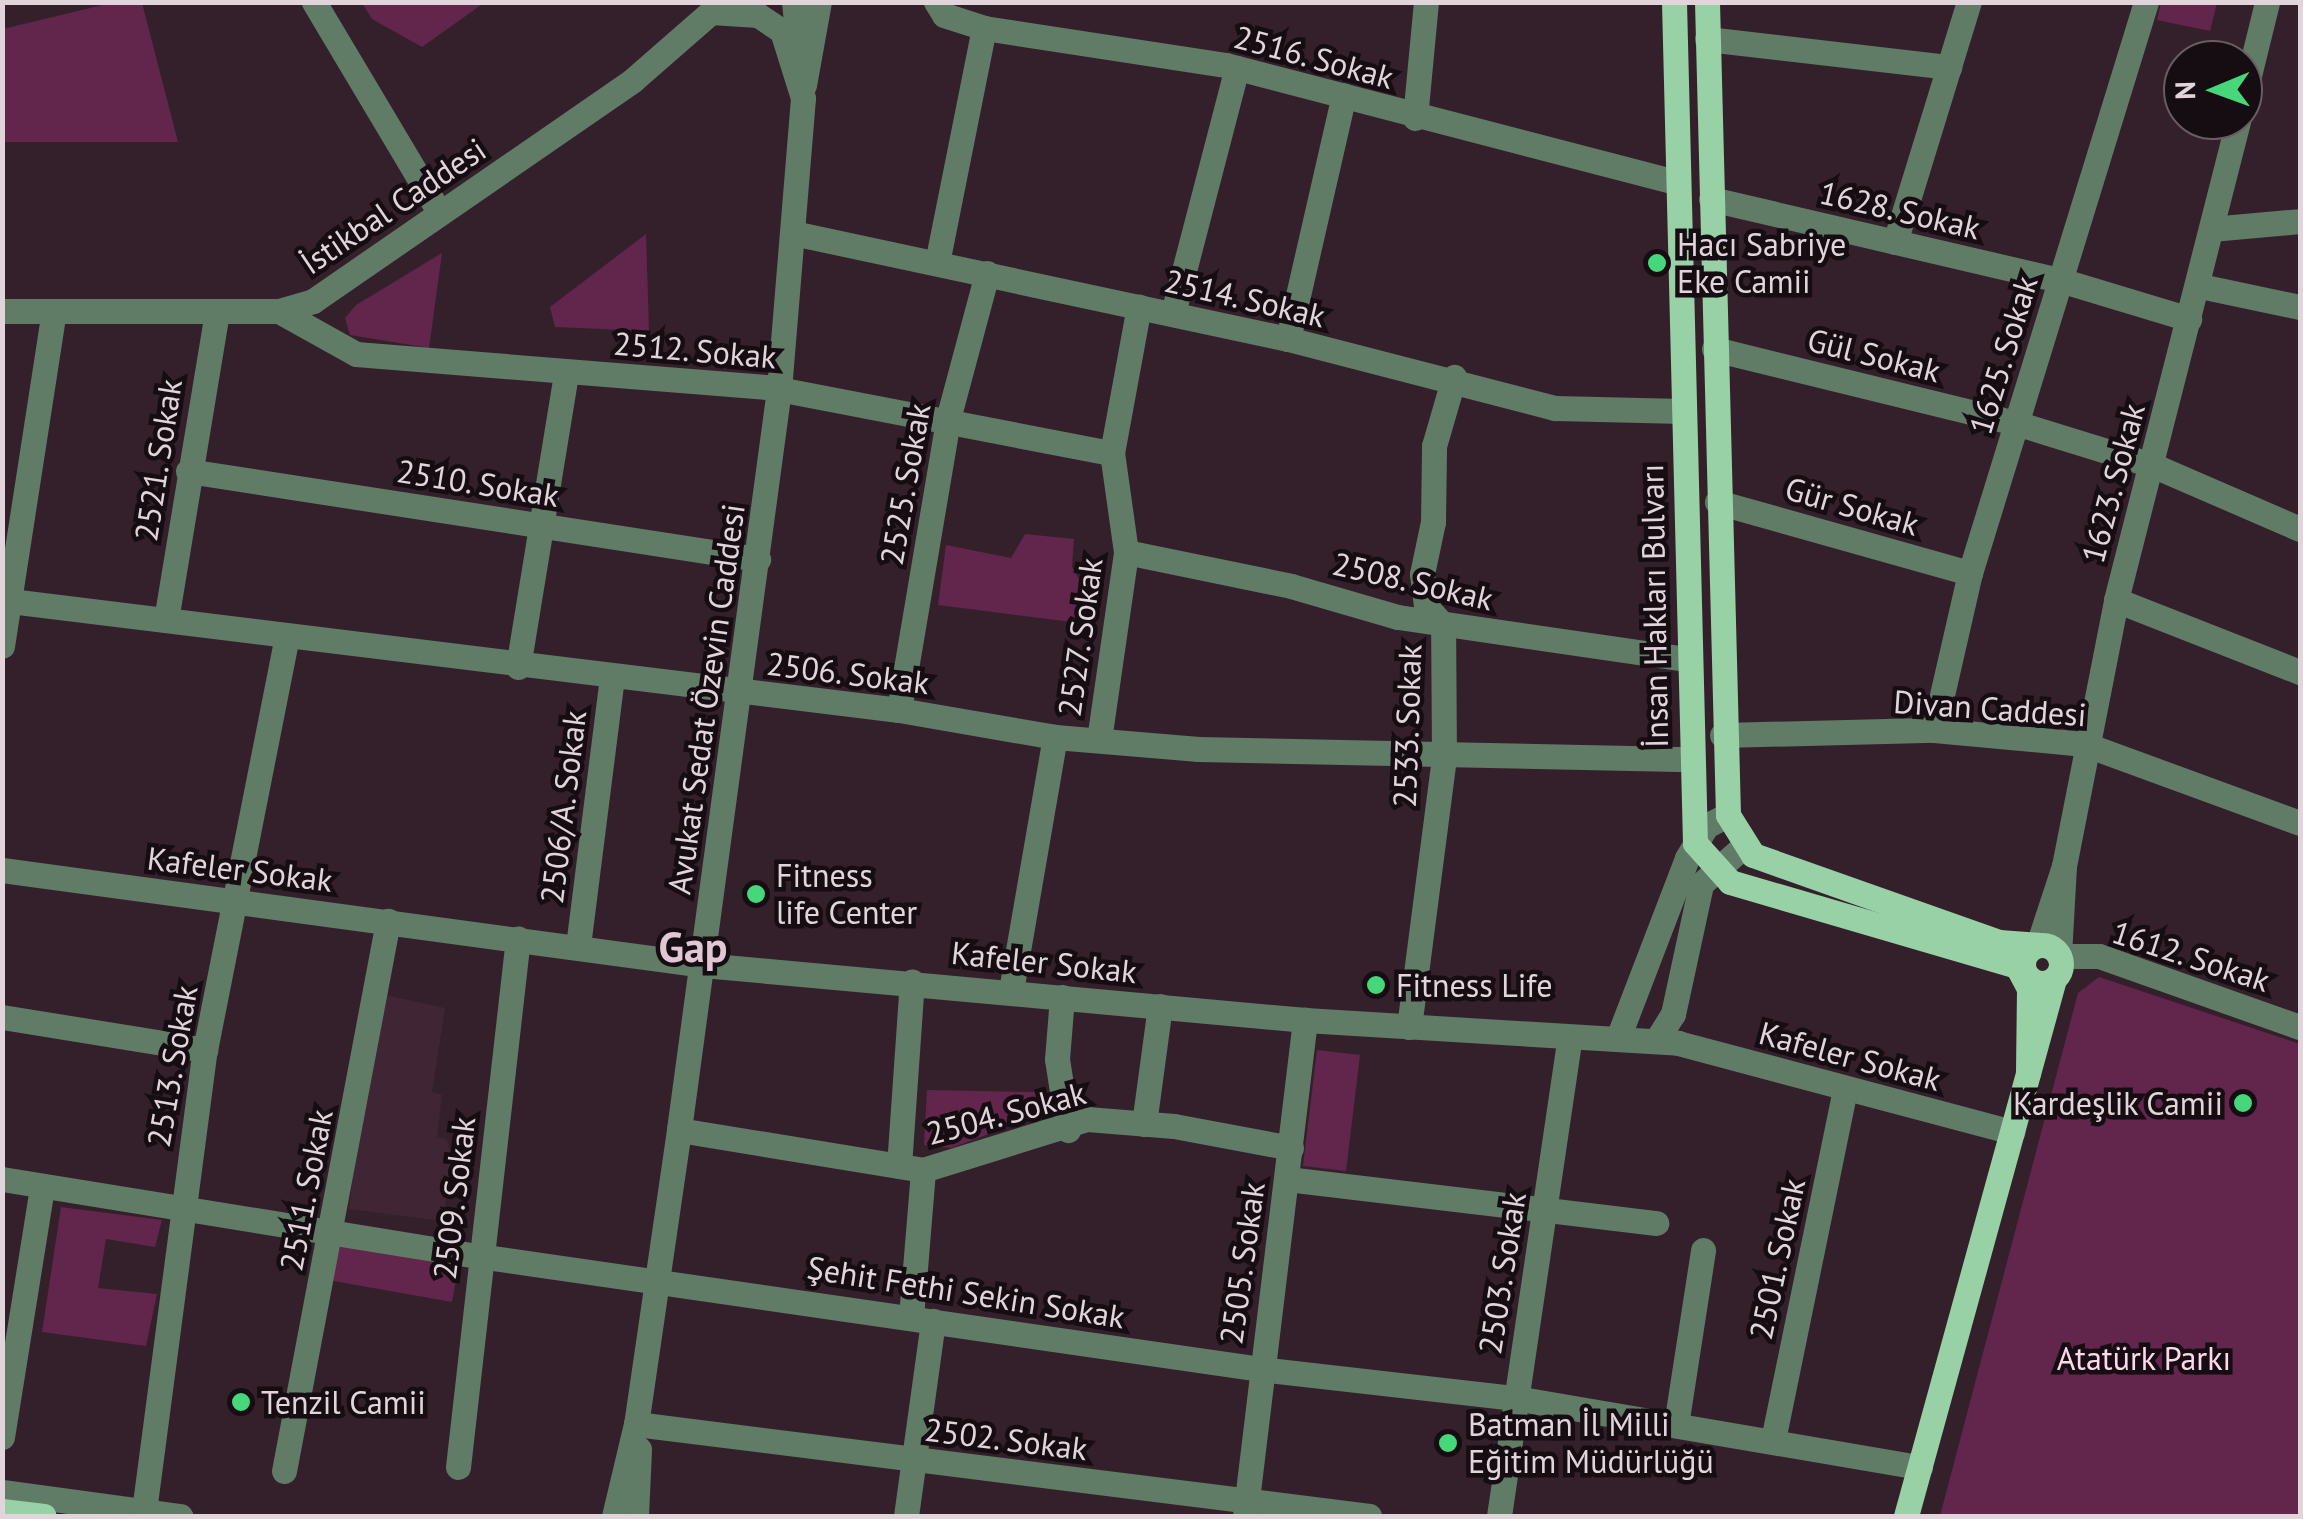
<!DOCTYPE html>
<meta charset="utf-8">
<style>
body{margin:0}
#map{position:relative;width:2303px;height:1519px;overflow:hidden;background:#34202b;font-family:"PT Sans",sans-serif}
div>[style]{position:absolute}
.built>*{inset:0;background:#402635}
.green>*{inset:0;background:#62254b}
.minor>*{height:25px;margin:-12.5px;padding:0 12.5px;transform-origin:12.5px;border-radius:12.5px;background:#607b66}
.major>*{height:25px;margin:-12.5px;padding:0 12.5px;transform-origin:12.5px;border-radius:12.5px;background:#97d1a5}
.major>.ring{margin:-12.5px;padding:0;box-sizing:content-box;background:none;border:25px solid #97d1a5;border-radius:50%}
.dots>*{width:28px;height:28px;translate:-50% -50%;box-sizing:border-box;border:5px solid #160d12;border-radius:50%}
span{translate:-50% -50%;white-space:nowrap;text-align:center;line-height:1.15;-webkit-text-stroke:9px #160d12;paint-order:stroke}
.street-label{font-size:32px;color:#e2d4db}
.poi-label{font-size:32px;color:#e2d4db}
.left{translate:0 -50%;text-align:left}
.right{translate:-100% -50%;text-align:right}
.park-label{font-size:32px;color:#ffd6eb}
.district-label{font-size:42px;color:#e1c6d4;font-weight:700}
.frame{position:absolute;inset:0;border:5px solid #e2d4db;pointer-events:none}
.north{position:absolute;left:2163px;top:40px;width:100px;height:100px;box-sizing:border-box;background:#160d12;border:2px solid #685d62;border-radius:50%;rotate:269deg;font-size:28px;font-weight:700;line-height:40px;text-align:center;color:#e2d4db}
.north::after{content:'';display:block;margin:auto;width:35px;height:45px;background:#45d77a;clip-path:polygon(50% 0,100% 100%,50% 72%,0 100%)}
</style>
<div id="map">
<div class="built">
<div style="clip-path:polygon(376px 993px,445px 1008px,432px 1092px,442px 1095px,437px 1137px,447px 1140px,453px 1163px,442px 1221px,349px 1209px)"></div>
</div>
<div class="green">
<div style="clip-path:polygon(115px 2px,142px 3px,178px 142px,3px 142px,3px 29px)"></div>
<div style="clip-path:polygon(362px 3px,484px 3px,422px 47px,372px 19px)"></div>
<div style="clip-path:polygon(2161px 3px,2217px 3px,2210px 31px,2157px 20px)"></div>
<div style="clip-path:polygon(646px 234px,649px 331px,555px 327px,550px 307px)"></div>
<div style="clip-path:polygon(442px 253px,429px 348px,350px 335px,345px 318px,356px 305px)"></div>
<div style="clip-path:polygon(1025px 534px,1074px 539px,1072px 567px,1092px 601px,1088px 624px,938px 605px,946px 545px,1011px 558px)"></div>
<div style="clip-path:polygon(2099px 977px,2300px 1044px,2300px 1516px,1940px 1516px,2078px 993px)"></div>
<div style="clip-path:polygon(1317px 1050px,1360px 1055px,1346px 1171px,1303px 1166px)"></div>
<div style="clip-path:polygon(927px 1090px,1036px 1092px,1046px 1113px,951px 1148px,924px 1145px)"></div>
<div style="clip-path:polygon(61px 1207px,162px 1220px,155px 1247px,106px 1239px,98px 1288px,157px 1294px,146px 1346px,42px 1332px)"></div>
<div style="clip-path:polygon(336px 1241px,459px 1263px,452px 1302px,328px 1280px)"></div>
</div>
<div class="minor">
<div style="left:314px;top:2px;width:246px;rotate:59.2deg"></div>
<div style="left:794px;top:2px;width:50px;rotate:84.3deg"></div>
<div style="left:936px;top:2px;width:15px;rotate:58deg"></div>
<div style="left:944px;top:15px;width:42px;rotate:18deg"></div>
<div style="left:984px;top:28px;width:245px;rotate:8.7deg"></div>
<div style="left:1226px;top:65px;width:467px;rotate:14.6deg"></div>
<div style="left:1707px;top:39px;width:244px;rotate:6.6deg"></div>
<div style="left:804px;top:85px;width:84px;rotate:-79.8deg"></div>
<div style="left:2243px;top:100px;width:101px;rotate:-76.2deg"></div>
<div style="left:1415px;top:118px;width:117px;rotate:-84.6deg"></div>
<div style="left:1711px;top:199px;width:358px;rotate:13.1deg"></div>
<div style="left:2060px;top:280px;width:135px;rotate:16.8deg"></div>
<div style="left:2211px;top:229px;width:89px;rotate:-5.1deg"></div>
<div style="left:793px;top:233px;width:506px;rotate:12.09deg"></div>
<div style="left:1288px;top:339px;width:276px;rotate:14.5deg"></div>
<div style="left:1555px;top:408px;width:128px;rotate:1.3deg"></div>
<div style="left:1895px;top:242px;width:251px;rotate:-72.9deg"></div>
<div style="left:937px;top:263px;width:240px;rotate:-78.7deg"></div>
<div style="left:2200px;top:286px;width:102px;rotate:11.9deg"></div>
<div style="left:2px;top:311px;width:277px"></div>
<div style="left:279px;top:311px;width:35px;rotate:-16deg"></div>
<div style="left:313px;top:301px;width:389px;rotate:-34.6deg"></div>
<div style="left:633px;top:80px;width:103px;rotate:-41.1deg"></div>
<div style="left:711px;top:12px;width:47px;rotate:3.7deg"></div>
<div style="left:758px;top:15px;width:29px;rotate:34deg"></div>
<div style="left:782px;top:31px;width:70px;rotate:72.6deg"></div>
<div style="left:803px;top:98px;width:292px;rotate:94.7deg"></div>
<div style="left:779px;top:389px;width:748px;rotate:97.69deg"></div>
<div style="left:679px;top:1130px;width:297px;rotate:98.3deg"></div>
<div style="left:636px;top:1424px;width:95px;rotate:103.4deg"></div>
<div style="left:279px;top:311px;width:88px;rotate:29.2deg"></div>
<div style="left:356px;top:354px;width:413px;rotate:4.6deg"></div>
<div style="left:768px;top:387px;width:350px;rotate:10.9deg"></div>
<div style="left:1173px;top:313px;width:253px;rotate:-75.4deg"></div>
<div style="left:1288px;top:339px;width:250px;rotate:-77.1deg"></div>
<div style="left:1714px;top:349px;width:311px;rotate:13.8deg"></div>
<div style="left:2016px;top:423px;width:142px;rotate:17.2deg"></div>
<div style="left:2152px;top:465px;width:161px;rotate:23.4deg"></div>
<div style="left:188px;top:471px;width:577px;rotate:8.78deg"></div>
<div style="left:1717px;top:502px;width:263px;rotate:15.7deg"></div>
<div style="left:1126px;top:552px;width:168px;rotate:11.6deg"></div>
<div style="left:1291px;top:586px;width:111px;rotate:16.2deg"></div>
<div style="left:1398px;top:617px;width:292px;rotate:8.3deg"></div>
<div style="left:2px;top:600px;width:904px;rotate:6.99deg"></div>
<div style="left:899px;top:710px;width:158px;rotate:9.8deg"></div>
<div style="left:1055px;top:737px;width:144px;rotate:4.8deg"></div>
<div style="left:1198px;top:749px;width:492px;rotate:1.2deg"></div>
<div style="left:2116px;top:600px;width:198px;rotate:21.4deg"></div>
<div style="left:166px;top:620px;width:312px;rotate:-80.6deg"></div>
<div style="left:2px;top:646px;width:339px;rotate:-81.2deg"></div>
<div style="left:518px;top:667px;width:298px;rotate:-80.7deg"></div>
<div style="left:899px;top:710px;width:295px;rotate:-80.4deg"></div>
<div style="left:948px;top:419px;width:151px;rotate:-75deg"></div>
<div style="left:1934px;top:730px;width:161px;rotate:-77.1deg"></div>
<div style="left:1970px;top:573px;width:598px;rotate:-72.87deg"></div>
<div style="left:1722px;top:735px;width:212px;rotate:-1.4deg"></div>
<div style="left:1934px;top:730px;width:151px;rotate:5.3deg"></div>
<div style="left:2084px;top:744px;width:230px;rotate:20.1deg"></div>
<div style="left:1099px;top:740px;width:190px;rotate:-81.8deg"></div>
<div style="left:1126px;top:552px;width:100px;rotate:-98deg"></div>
<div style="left:1112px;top:453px;width:149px;rotate:-79.6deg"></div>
<div style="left:2064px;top:866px;width:271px;rotate:-78.9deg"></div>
<div style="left:2116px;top:600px;width:495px;rotate:-75.7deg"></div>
<div style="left:2px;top:870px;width:707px;rotate:7.72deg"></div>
<div style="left:703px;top:965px;width:605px;rotate:5.22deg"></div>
<div style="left:1305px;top:1020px;width:374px;rotate:3.5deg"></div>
<div style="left:1678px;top:1043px;width:346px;rotate:14.9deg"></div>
<div style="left:2038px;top:945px;width:83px;rotate:-71.8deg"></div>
<div style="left:2064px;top:866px;width:90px;rotate:93.2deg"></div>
<div style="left:2059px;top:956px;width:40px"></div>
<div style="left:2099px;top:956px;width:213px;rotate:19.5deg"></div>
<div style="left:578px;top:946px;width:271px;rotate:-82.8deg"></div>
<div style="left:1011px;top:991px;width:258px;rotate:-80.2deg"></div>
<div style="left:1062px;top:997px;width:62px;rotate:94.6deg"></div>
<div style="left:1057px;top:1059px;width:72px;rotate:81.2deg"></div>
<div style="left:2px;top:1017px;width:206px;rotate:9.2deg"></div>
<div style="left:1409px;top:1027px;width:272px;rotate:-82.6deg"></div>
<div style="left:1444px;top:757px;width:132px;rotate:-90.4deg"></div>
<div style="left:1443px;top:625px;width:25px;rotate:-132deg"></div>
<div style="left:1426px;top:606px;width:32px;rotate:-97deg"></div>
<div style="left:1422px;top:574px;width:53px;rotate:-78.1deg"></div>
<div style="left:1433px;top:522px;width:76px;rotate:-89.2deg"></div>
<div style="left:1434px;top:446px;width:72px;rotate:-73.8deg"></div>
<div style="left:1618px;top:1038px;width:193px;rotate:-69deg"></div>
<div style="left:1687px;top:858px;width:37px;rotate:-59deg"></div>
<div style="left:1706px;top:826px;width:25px;rotate:-27deg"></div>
<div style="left:1656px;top:1041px;width:32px;rotate:-58deg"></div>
<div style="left:1673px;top:1014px;width:133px;rotate:-77.8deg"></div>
<div style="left:1701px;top:884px;width:59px;rotate:-41.6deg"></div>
<div style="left:1144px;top:1124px;width:119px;rotate:-82.3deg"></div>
<div style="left:679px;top:1130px;width:247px;rotate:9.3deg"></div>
<div style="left:923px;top:1170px;width:172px;rotate:-17.3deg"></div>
<div style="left:1087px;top:1119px;width:87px;rotate:4.6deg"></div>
<div style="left:1174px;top:1126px;width:119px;rotate:10.6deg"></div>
<div style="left:899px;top:1166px;width:185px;rotate:-86deg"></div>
<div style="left:2px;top:1179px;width:483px;rotate:9.2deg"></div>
<div style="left:479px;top:1256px;width:789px;rotate:8.23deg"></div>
<div style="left:1260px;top:1369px;width:257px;rotate:6.5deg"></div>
<div style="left:1515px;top:1398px;width:411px;rotate:9.7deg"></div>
<div style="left:1287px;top:1179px;width:372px;rotate:6.8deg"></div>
<div style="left:911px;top:1317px;width:147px;rotate:-85.3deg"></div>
<div style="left:636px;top:1424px;width:739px;rotate:7.15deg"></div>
<div style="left:1676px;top:1425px;width:177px;rotate:-81.2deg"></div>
<div style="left:2px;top:1437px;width:254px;rotate:-80.9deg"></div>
<div style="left:1773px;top:1440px;width:357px;rotate:-78.4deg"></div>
<div style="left:458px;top:1467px;width:532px;rotate:-83.53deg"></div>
<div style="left:284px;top:1471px;width:560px;rotate:-79.29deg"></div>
<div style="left:2px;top:1492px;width:180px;rotate:7.7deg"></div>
<div style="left:144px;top:1511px;width:465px;rotate:-82.5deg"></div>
<div style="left:205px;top:1050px;width:422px;rotate:-78.8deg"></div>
<div style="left:636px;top:1516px;width:67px;rotate:-87.4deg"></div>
<div style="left:906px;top:1516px;width:197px;rotate:-82.1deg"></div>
<div style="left:1245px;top:1516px;width:500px;rotate:-83.1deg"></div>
<div style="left:1499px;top:1516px;width:481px;rotate:-81.6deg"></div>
</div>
<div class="major">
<div style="left:1674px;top:2px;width:841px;rotate:88.57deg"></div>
<div style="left:1695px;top:843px;width:52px;rotate:48.1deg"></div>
<div style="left:1730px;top:882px;width:299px;rotate:16.3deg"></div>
<div style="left:2017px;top:966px;width:26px;rotate:62deg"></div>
<div style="left:2029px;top:989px;width:84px;rotate:90.7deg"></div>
<div style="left:1707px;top:2px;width:813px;rotate:88.52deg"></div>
<div style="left:1728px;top:815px;width:47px;rotate:58deg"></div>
<div style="left:1753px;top:855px;width:261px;rotate:19.5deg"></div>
<div style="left:1999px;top:942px;width:39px;rotate:4deg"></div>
<div class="ring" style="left:2023px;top:945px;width:13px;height:13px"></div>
<div style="left:2px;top:1511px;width:42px;rotate:6.8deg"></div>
<div style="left:1906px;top:1516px;width:557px;rotate:-74.59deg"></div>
</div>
<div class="dots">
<div style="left:1657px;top:263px;background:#45d77a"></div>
<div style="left:756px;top:894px;background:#45d77a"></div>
<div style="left:1376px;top:985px;background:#45d77a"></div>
<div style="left:2243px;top:1103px;background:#45d77a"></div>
<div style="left:241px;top:1402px;background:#45d77a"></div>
<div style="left:1448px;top:1443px;background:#45d77a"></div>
</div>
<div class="street-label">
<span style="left:1314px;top:57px;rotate:15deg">2516. Sokak</span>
<span style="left:393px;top:206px;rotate:-34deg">İstikbal Caddesi</span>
<span style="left:1900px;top:210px;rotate:13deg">1628. Sokak</span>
<span style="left:1245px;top:298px;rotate:13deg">2514. Sokak</span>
<span style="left:695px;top:350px;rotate:5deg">2512. Sokak</span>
<span style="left:1874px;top:355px;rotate:14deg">Gül Sokak</span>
<span style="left:2003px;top:355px;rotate:-73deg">1625. Sokak</span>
<span style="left:158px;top:460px;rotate:-81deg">2521. Sokak</span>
<span style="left:478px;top:483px;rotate:9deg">2510. Sokak</span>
<span style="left:2113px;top:483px;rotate:-75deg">1623. Sokak</span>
<span style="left:905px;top:484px;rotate:-80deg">2525. Sokak</span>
<span style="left:1852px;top:506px;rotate:16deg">Gür Sokak</span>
<span style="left:1413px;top:581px;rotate:13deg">2508. Sokak</span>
<span style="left:1654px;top:606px;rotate:-91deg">İnsan Hakları Bulvarı</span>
<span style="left:1080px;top:637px;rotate:-82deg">2527. Sokak</span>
<span style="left:848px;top:673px;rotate:7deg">2506. Sokak</span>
<span style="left:706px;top:699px;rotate:-82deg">Avukat Sedat Özevin Caddesi</span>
<span style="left:1990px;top:708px;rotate:4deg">Divan Caddesi</span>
<span style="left:1407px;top:726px;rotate:-88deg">2533. Sokak</span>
<span style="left:563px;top:807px;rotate:-83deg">2506/A. Sokak</span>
<span style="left:240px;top:869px;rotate:7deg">Kafeler Sokak</span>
<span style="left:2191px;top:956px;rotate:18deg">1612. Sokak</span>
<span style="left:1044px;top:962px;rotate:6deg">Kafeler Sokak</span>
<span style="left:1850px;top:1056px;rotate:15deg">Kafeler Sokak</span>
<span style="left:172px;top:1066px;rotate:-80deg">2513. Sokak</span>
<span style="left:1006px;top:1113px;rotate:-15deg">2504. Sokak</span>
<span style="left:306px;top:1190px;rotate:-79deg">2511. Sokak</span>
<span style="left:454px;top:1198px;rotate:-83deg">2509. Sokak</span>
<span style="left:1777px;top:1259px;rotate:-78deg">2501. Sokak</span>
<span style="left:1242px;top:1263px;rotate:-82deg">2505. Sokak</span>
<span style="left:1502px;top:1273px;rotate:-81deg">2503. Sokak</span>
<span style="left:966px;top:1292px;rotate:9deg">Şehit Fethi Sekin Sokak</span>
<span style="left:1006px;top:1439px;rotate:7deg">2502. Sokak</span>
</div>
<div class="poi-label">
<span class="left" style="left:1677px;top:263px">Hacı Sabriye<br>Eke Camii</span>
<span class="left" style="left:776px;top:894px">Fitness<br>life Center</span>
<span class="left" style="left:1396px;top:985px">Fitness Life</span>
<span class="right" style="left:2223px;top:1103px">Kardeşlik Camii</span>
<span class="left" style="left:261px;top:1402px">Tenzil Camii</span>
<span class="left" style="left:1468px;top:1443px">Batman İl Milli<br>Eğitim Müdürlüğü</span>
</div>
<div class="park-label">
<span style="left:2144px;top:1358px">Atatürk Parkı</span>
</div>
<div class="district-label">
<span style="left:693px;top:947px">Gap</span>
</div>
<div class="frame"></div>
<div class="north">N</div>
</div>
